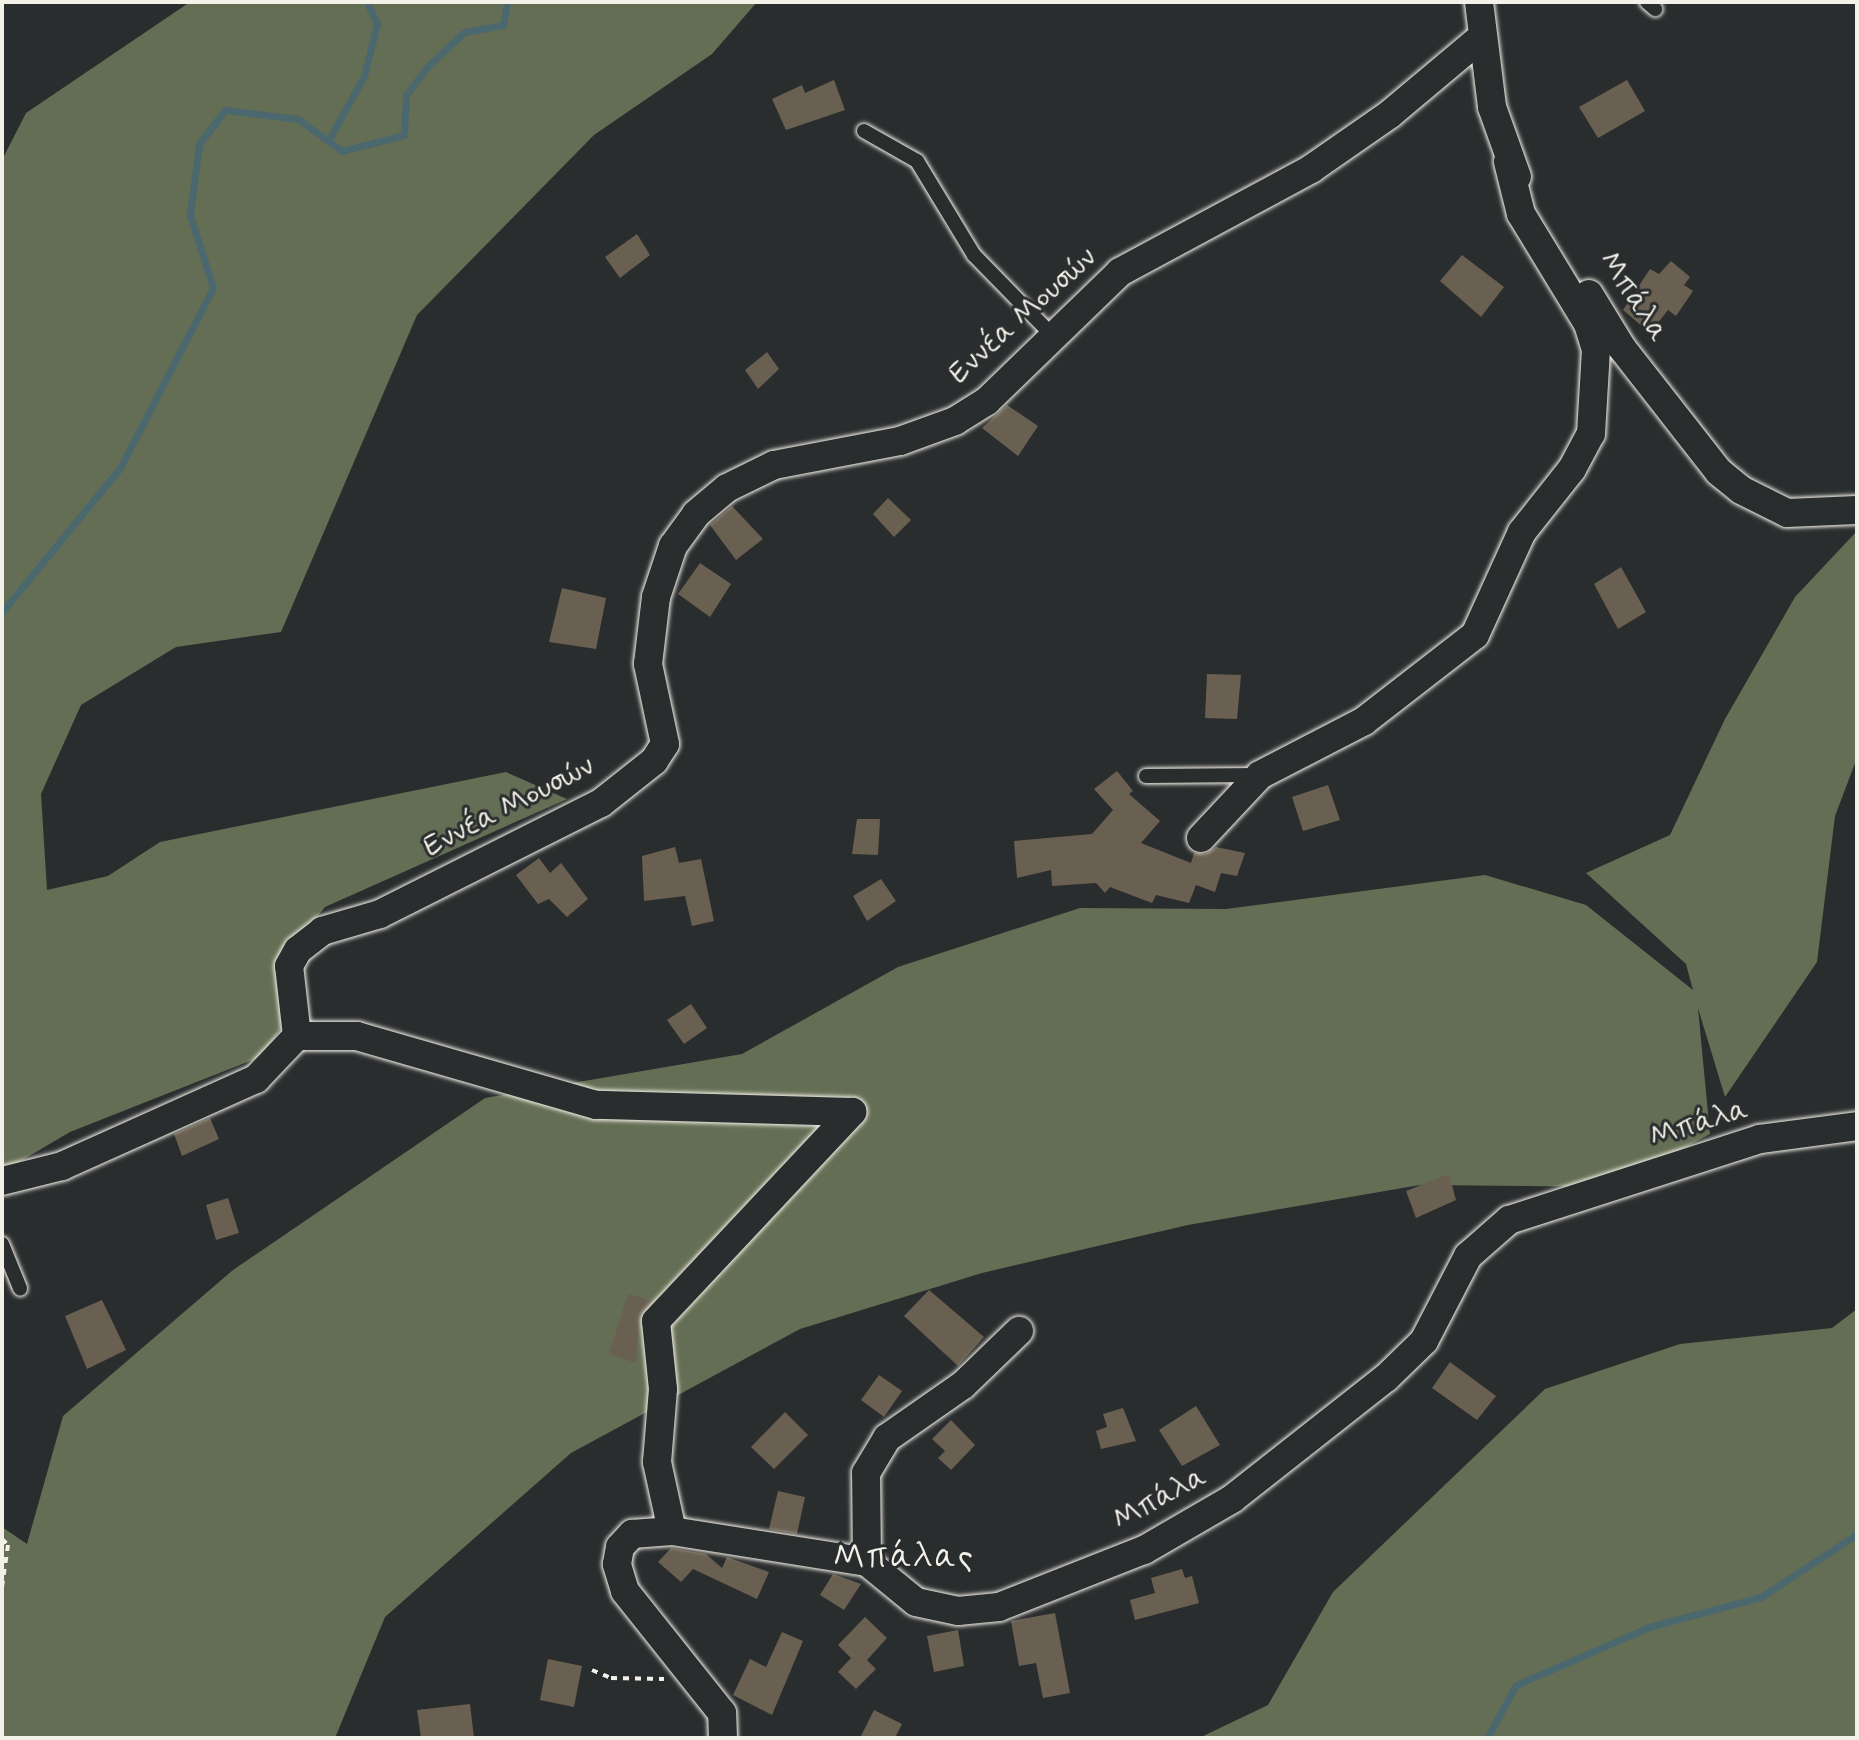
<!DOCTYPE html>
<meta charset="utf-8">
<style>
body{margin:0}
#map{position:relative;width:1859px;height:1740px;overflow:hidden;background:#2a2d2e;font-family:Mynerve,sans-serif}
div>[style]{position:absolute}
.green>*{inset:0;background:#646e54}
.stream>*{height:7px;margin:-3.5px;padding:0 3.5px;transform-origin:3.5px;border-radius:3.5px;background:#4b686e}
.building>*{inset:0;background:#6a6051}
.path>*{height:4px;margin-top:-2px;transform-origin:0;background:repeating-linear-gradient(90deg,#f4f1e8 0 6px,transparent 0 12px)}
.roads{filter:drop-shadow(0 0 2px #f4f1e8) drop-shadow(0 0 2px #f4f1e8)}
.service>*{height:14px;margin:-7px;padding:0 7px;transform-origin:7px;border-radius:7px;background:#2a2d2e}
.minor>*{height:28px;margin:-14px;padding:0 14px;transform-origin:14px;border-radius:14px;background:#2a2d2e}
span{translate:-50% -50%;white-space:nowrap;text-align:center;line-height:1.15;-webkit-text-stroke:6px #2a2d2e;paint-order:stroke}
.street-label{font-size:30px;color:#f4f1e8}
.quarter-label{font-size:34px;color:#f4f1e8;letter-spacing:2px}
.frame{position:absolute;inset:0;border:4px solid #f4f1e8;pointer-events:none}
</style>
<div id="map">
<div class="green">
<div style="clip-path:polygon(190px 2px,757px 2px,712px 54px,594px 135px,417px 315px,281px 632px,176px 647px,81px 705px,41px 794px,47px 890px,108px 876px,160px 842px,506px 772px,567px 799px,325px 907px,277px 966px,286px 1021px,262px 1056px,70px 1132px,2px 1172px,2px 160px,26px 113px)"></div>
<div style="clip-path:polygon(1857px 531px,1857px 758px,1835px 816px,1817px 962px,1725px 1097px,1698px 1008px,1710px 1134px,1611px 1187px,1420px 1185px,1188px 1225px,982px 1273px,800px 1329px,571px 1453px,385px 1617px,335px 1738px,2px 1738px,2px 1527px,27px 1544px,63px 1416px,233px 1270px,485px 1098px,742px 1054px,898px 967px,1080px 908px,1226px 909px,1485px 875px,1586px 905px,1693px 990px,1686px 964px,1586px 873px,1670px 835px,1725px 719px,1795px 597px)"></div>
<div style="clip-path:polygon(1857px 1309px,1857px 1738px,1199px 1738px,1268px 1705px,1333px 1592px,1545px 1389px,1680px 1344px,1832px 1328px)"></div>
</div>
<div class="stream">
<div style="left:328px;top:141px;width:74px;rotate:-61deg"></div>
<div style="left:364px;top:76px;width:54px;rotate:-76deg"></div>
<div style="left:377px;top:24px;width:24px;rotate:-114deg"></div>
<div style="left:2px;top:612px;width:186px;rotate:-50.7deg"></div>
<div style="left:120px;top:468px;width:203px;rotate:-62.7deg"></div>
<div style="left:213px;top:288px;width:77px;rotate:-107.5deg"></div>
<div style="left:190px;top:215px;width:72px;rotate:-82.8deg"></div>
<div style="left:199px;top:144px;width:43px;rotate:-52.6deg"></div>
<div style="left:225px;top:110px;width:74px;rotate:7deg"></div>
<div style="left:298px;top:119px;width:54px;rotate:36deg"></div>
<div style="left:342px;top:151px;width:64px;rotate:-14.5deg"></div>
<div style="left:404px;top:135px;width:40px;rotate:-87.1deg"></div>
<div style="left:406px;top:95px;width:35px;rotate:-53deg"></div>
<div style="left:427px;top:67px;width:51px;rotate:-43.4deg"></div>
<div style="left:464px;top:32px;width:40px;rotate:-10deg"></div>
<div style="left:503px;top:25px;width:23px;rotate:-80deg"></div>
<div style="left:1487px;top:1738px;width:60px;rotate:-61.3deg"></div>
<div style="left:1516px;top:1685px;width:145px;rotate:-23.6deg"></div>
<div style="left:1649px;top:1627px;width:116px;rotate:-15deg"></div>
<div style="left:1761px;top:1597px;width:115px;rotate:-33.3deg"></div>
</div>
<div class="building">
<div style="clip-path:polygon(834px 80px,845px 110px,786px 130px,772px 99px,802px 85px,805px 93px)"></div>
<div style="clip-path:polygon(1627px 80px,1645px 111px,1598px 138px,1579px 107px)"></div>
<div style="clip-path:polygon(637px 234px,650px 255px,620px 278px,605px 257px)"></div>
<div style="clip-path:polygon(1462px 255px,1504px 287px,1481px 317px,1440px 281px)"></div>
<div style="clip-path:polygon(1671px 261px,1690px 277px,1684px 285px,1693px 291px,1676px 316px,1668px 310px,1650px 333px,1623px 310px,1650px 269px,1659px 274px)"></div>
<div style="clip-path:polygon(767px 352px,779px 369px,758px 389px,745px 370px)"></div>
<div style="clip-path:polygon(1007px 405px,1038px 426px,1018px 456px,982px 428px)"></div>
<div style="clip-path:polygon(888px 498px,911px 520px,894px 537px,873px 514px)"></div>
<div style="clip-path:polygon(732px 506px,763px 539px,736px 560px,710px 525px)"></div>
<div style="clip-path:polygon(700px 563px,731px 584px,710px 617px,678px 594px)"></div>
<div style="clip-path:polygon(1621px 567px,1646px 612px,1618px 629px,1594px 584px)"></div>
<div style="clip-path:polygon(562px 588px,606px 598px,596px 649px,549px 642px)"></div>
<div style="clip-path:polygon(1207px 674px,1241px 675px,1237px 719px,1205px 718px)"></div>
<div style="clip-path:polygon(1117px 771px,1133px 791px,1129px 794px,1160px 821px,1141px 843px,1191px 863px,1194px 853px,1205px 854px,1216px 847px,1245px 853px,1237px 876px,1221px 873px,1215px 892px,1196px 885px,1189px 903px,1156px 895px,1152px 903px,1110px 887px,1105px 893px,1096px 883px,1052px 886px,1051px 870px,1017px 878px,1014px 841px,1092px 834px,1113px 810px,1094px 789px)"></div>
<div style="clip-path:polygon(1328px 785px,1340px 820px,1303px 831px,1292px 797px)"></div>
<div style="clip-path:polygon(857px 819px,880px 819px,878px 855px,852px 854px)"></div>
<div style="clip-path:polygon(675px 847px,679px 863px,701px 859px,714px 921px,692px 926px,685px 896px,644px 901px,642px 856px)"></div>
<div style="clip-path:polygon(539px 858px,550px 873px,561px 863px,588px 899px,567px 917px,549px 899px,538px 904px,516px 875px)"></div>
<div style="clip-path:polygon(881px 879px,896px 901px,867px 921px,853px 896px)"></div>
<div style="clip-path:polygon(691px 1004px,707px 1028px,684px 1044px,667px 1020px)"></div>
<div style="clip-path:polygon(210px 1118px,219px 1139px,182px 1156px,174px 1134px)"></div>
<div style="clip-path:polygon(1449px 1174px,1456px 1200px,1416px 1218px,1406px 1191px)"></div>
<div style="clip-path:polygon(228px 1198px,239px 1233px,216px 1240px,206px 1205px)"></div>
<div style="clip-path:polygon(929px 1290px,984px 1337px,958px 1366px,904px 1316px)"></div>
<div style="clip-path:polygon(628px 1294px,652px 1301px,640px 1316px,636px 1363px,609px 1354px)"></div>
<div style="clip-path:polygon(102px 1300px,126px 1350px,87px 1369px,65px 1316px)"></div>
<div style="clip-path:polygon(1450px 1362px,1496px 1396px,1477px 1420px,1432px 1388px)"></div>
<div style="clip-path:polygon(879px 1375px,902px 1391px,884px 1417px,861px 1400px)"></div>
<div style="clip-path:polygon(1196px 1406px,1220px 1445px,1182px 1466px,1159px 1430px)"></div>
<div style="clip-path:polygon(1123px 1408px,1136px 1441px,1101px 1449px,1096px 1431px,1107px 1427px,1103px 1414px)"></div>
<div style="clip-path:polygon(785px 1412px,808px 1435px,774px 1469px,751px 1447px)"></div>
<div style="clip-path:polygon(951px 1420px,975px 1445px,951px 1470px,938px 1458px,945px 1451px,932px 1439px)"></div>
<div style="clip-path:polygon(778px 1491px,805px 1497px,797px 1534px,769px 1529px)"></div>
<div style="clip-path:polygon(671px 1548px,706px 1554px,722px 1568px,727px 1557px,769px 1572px,757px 1599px,693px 1569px,681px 1582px,658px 1562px)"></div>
<div style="clip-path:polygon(1182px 1569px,1185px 1578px,1192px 1576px,1199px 1603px,1135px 1620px,1130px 1600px,1155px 1593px,1151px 1578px)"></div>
<div style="clip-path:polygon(833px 1574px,861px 1584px,844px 1610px,820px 1595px)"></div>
<div style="clip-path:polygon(1055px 1613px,1070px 1693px,1043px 1698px,1036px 1663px,1019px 1666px,1011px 1621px)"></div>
<div style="clip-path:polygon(865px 1617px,887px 1638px,867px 1660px,876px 1669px,856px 1689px,838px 1672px,851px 1658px,838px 1645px)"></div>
<div style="clip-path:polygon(958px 1630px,964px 1666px,934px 1672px,927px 1636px)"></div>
<div style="clip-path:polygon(782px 1632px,803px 1641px,772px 1715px,733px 1695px,750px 1659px,766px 1667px)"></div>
<div style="clip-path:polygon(548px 1659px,582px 1666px,574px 1707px,540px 1700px)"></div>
<div style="clip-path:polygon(470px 1704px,474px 1738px,421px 1738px,417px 1710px)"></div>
<div style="clip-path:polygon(874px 1710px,902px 1724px,895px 1738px,860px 1738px)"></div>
</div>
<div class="path">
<div style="left:2px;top:1539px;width:8px;rotate:45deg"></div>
<div style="left:8px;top:1545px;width:42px;rotate:98.1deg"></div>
<div style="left:592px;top:1670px;width:21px;rotate:23deg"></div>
<div style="left:611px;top:1678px;width:53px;rotate:1.1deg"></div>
</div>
<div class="roads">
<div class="service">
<div style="left:1647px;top:2px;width:11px;rotate:41deg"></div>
<div style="left:864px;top:131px;width:61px;rotate:29.5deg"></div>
<div style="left:917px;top:161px;width:110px;rotate:58.8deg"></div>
<div style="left:974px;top:255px;width:116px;rotate:45.7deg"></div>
<div style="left:1146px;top:776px;width:111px;rotate:-0.5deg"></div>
<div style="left:2px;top:1244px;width:48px;rotate:67.8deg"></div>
</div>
<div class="minor">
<div style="left:1479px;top:2px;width:106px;rotate:82.9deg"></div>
<div style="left:1492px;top:107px;width:74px;rotate:70.3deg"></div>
<div style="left:1589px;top:294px;width:63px;rotate:58.6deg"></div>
<div style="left:1622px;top:348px;width:157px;rotate:52deg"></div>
<div style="left:1719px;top:472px;width:28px;rotate:39deg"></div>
<div style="left:1741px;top:490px;width:51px;rotate:26.6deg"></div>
<div style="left:1787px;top:513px;width:70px;rotate:-2.5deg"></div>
<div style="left:1201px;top:838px;width:86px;rotate:-46.9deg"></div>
<div style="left:1260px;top:775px;width:117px;rotate:-27.4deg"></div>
<div style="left:1364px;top:721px;width:140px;rotate:-37.8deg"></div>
<div style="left:1475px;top:635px;width:113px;rotate:-65.5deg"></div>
<div style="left:1522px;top:532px;width:80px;rotate:-51.6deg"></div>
<div style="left:1572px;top:469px;width:40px;rotate:-62deg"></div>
<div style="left:1591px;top:434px;width:84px;rotate:-86.6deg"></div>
<div style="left:1596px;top:350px;width:27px;rotate:-107deg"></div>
<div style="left:1588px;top:324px;width:129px;rotate:-121.3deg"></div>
<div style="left:1521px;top:214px;width:54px;rotate:-104deg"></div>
<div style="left:2px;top:1181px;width:62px;rotate:-14deg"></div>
<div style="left:62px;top:1166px;width:213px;rotate:-24.2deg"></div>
<div style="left:256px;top:1079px;width:59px;rotate:-46.4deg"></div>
<div style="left:672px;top:1531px;width:71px;rotate:-102.3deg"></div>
<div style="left:657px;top:1462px;width:73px;rotate:-85.3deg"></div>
<div style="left:663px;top:1389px;width:68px;rotate:-95.9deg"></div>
<div style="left:656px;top:1321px;width:287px;rotate:-46.8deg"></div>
<div style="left:852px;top:1112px;width:256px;rotate:-178.4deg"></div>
<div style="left:596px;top:1105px;width:249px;rotate:-163.9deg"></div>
<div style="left:357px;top:1036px;width:60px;rotate:180deg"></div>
<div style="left:297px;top:1036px;width:70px;rotate:-96.5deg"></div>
<div style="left:289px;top:966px;width:18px;rotate:-61deg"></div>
<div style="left:298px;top:950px;width:31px;rotate:-38deg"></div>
<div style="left:322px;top:931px;width:60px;rotate:-16.3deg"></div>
<div style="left:380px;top:914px;width:247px;rotate:-26.7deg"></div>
<div style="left:601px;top:803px;width:68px;rotate:-38.4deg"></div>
<div style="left:654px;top:761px;width:20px;rotate:-57deg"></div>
<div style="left:665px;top:744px;width:82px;rotate:-102deg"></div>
<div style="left:648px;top:664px;width:67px;rotate:-83.2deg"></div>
<div style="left:656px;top:597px;width:54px;rotate:-71.6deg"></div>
<div style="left:673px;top:546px;width:39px;rotate:-54deg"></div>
<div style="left:696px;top:514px;width:40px;rotate:-40deg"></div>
<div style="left:727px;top:488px;width:52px;rotate:-26.1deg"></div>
<div style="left:774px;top:465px;width:128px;rotate:-10.8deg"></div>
<div style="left:900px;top:441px;width:59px;rotate:-20deg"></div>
<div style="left:955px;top:421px;width:38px;rotate:-32deg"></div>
<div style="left:987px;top:401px;width:185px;rotate:-44.1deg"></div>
<div style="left:1120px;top:272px;width:217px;rotate:-28.3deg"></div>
<div style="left:1311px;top:169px;width:96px;rotate:-34.8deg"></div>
<div style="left:1390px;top:114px;width:121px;rotate:-40deg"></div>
<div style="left:867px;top:1562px;width:89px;rotate:-90.6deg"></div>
<div style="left:866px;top:1473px;width:41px;rotate:-59deg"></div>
<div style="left:887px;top:1438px;width:93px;rotate:-34.9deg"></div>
<div style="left:963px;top:1385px;width:78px;rotate:-44deg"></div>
<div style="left:723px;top:1738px;width:25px;rotate:-92deg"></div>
<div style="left:722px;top:1713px;width:156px;rotate:-128.5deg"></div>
<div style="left:625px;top:1591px;width:28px;rotate:-107deg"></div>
<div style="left:617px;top:1564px;width:17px;rotate:-80deg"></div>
<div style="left:620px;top:1547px;width:18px;rotate:-47deg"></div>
<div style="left:632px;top:1534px;width:40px;rotate:-4.3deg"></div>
<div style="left:672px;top:1531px;width:197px;rotate:9deg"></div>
<div style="left:867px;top:1562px;width:63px;rotate:39.2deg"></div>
<div style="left:916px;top:1602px;width:43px;rotate:12.1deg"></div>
<div style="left:958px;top:1611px;width:41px;rotate:-5.6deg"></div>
<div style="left:999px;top:1607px;width:156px;rotate:-21.5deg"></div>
<div style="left:1144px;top:1550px;width:102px;rotate:-30.1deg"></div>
<div style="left:1232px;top:1499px;width:196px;rotate:-38.2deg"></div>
<div style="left:1386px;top:1378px;width:53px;rotate:-44.2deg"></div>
<div style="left:1424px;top:1341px;width:96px;rotate:-62.6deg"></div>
<div style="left:1468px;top:1256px;width:55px;rotate:-41.3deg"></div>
<div style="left:1509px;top:1220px;width:264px;rotate:-17.9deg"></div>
<div style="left:1760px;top:1139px;width:98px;rotate:-7.6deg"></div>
</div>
</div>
<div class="street-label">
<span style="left:1633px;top:297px;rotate:57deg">Μπάλα</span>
<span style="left:1023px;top:316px;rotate:-42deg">Εννέα Μουσών</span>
<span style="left:509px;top:807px;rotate:-27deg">Εννέα Μουσών</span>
<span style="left:1699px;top:1124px;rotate:-17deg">Μπάλα</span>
<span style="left:1160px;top:1499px;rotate:-28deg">Μπάλα</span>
</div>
<div class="quarter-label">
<span style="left:904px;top:1558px">Μπάλας</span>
</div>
<div class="frame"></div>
</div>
